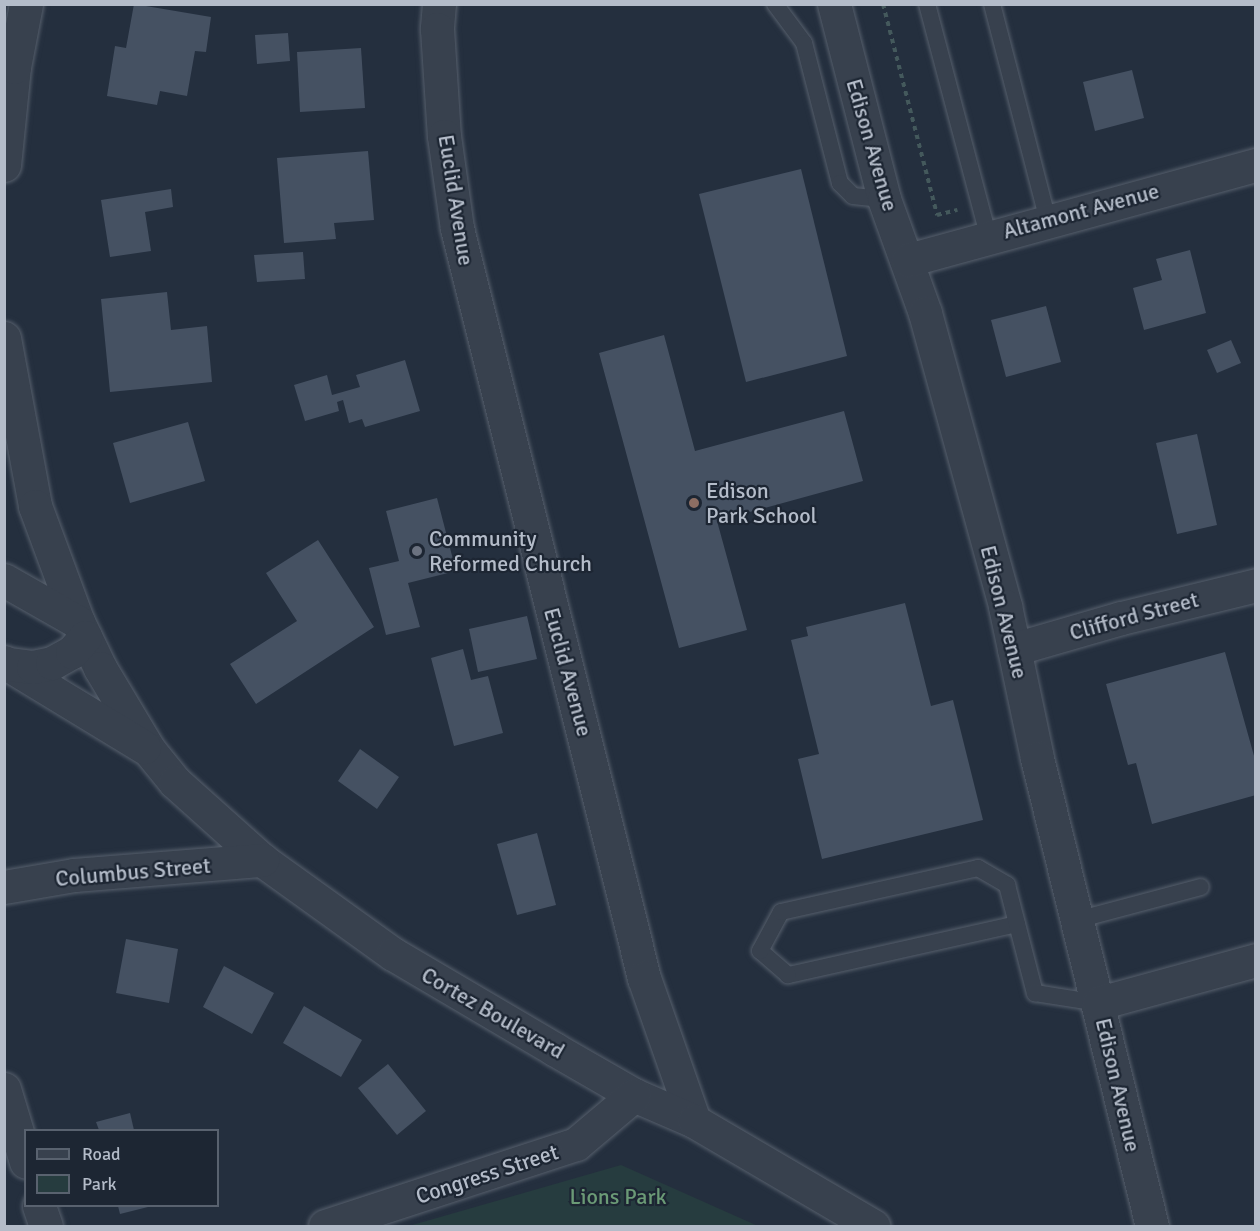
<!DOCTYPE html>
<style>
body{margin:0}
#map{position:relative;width:1260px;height:1231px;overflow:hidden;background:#242f3e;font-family:Signika,sans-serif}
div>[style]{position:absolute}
.green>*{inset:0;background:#263c3f}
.building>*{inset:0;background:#455162}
.path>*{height:4px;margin-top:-2px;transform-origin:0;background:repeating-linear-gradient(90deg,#44595c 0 4.5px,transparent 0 9px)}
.roads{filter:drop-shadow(0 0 2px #565f6c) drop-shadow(0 0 2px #565f6c)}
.lane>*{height:16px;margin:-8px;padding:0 8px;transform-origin:8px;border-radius:8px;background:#38414e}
.street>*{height:33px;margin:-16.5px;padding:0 16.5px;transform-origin:16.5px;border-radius:16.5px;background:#38414e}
.dots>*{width:16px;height:16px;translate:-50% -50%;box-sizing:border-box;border:3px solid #1d2633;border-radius:50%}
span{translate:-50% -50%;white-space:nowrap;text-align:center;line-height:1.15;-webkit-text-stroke:4.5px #1d2633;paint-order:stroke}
.street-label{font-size:22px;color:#b4bcc9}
.poi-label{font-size:22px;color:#b4bcc9}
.left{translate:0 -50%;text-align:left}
.park-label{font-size:22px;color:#6b9a76}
.frame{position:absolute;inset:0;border:6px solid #b4bcc9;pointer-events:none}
.legend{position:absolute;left:24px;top:1129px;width:195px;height:78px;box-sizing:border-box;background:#1d2633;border:2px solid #59626f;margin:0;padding:8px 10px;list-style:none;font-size:18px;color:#b4bcc9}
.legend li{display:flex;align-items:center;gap:12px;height:30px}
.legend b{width:30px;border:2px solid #59626f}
</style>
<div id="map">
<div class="green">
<div style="clip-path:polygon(621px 1165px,758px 1226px,409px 1226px)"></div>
</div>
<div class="building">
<div style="clip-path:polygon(134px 4px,211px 17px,206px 52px,195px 51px,187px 96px,160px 91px,157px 105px,107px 96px,115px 46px,126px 48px)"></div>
<div style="clip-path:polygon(288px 33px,290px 61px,257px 64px,255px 35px)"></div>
<div style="clip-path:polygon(361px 48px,365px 108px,300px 112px,297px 52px)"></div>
<div style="clip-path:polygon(1132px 70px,1144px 118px,1095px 131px,1083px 82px)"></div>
<div style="clip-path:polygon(368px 151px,374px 220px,334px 223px,336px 239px,284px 243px,277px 158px)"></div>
<div style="clip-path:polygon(801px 169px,847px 356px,746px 382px,699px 194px)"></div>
<div style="clip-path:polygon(171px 189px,173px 207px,145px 212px,151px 251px,110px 257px,101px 200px)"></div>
<div style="clip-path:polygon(1190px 250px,1206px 313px,1144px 330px,1133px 288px,1162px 280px,1156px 259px)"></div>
<div style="clip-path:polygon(303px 252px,305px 279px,257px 282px,254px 255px)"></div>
<div style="clip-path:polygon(167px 292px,171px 330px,207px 326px,212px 382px,110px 392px,101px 299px)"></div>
<div style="clip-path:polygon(1046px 306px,1061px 362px,1006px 377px,991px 320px)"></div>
<div style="clip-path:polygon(664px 335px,695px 451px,844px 411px,863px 481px,717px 521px,747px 630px,679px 648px,599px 353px)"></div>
<div style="clip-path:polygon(1231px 340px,1241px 363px,1217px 373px,1207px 350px)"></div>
<div style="clip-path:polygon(405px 360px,420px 411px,365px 427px,362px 419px,349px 423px,343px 400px,337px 402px,339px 411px,305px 421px,294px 385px,327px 375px,332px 395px,360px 387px,356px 375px)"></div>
<div style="clip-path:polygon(188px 422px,205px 481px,130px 503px,113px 443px)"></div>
<div style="clip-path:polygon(1197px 434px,1217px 525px,1177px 534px,1156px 443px)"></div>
<div style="clip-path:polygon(437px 498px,456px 571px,408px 583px,420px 627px,386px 635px,369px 568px,399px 561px,386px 511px)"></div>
<div style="clip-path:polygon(318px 540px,374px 627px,256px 704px,230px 664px,297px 621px,266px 573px)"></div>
<div style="clip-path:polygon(905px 603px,931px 706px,953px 700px,983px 820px,822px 859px,798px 759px,819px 754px,791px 640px,808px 636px,806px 627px)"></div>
<div style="clip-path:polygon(527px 616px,537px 659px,478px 672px,469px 629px)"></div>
<div style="clip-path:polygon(463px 649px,471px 680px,488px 676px,503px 733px,454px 746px,431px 658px)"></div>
<div style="clip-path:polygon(1225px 652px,1256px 763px,1256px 795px,1152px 824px,1136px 763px,1128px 765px,1106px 684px)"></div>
<div style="clip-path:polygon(360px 749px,399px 777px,377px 809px,338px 781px)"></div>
<div style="clip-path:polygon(537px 833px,556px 905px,517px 915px,497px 844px)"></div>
<div style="clip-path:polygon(126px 939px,178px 949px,169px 1003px,116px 993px)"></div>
<div style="clip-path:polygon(224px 966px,274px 993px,252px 1034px,203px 1007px)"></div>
<div style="clip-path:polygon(304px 1006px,362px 1040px,341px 1077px,283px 1043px)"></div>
<div style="clip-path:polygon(388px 1064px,426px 1111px,397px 1135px,358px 1088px)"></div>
<div style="clip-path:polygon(130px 1113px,134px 1130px,99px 1130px,96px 1122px)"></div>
<div style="clip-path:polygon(118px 1206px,152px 1206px,120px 1214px)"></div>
</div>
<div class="path">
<div style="left:883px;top:4px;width:218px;rotate:75.6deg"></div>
<div style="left:937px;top:215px;width:21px;rotate:-14deg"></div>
</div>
<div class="roads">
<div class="lane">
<div style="left:775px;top:4px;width:49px;rotate:53.4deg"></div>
<div style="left:804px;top:43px;width:145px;rotate:75.6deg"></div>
<div style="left:840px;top:183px;width:18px;rotate:45deg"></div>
<div style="left:853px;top:196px;width:31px;rotate:6deg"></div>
<div style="left:927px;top:4px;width:239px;rotate:75.2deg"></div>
<div style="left:992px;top:4px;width:223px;rotate:75.5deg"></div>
<div style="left:1077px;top:920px;width:128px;rotate:-14.9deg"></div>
<div style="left:1017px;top:924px;width:235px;rotate:167.4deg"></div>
<div style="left:788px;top:975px;width:37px;rotate:-139deg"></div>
<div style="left:760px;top:951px;width:44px;rotate:-61.7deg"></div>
<div style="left:781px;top:912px;width:202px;rotate:-12.6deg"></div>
<div style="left:978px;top:868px;width:34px;rotate:30deg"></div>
<div style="left:1007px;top:885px;width:112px;rotate:75.5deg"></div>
<div style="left:1035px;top:993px;width:65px;rotate:8.9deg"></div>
</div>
<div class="street">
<div style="left:439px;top:4px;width:25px;rotate:95deg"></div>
<div style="left:437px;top:29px;width:107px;rotate:86.3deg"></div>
<div style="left:444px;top:136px;width:93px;rotate:82deg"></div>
<div style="left:457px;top:228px;width:773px;rotate:76deg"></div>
<div style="left:644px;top:978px;width:151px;rotate:70.7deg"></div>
<div style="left:834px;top:4px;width:201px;rotate:75.6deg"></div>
<div style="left:884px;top:199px;width:121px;rotate:70.2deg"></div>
<div style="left:925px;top:313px;width:304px;rotate:74.7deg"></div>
<div style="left:1005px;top:606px;width:155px;rotate:78.1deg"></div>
<div style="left:1037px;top:758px;width:482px;rotate:76.2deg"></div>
<div style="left:4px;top:165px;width:99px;rotate:-84.2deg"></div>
<div style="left:14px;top:67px;width:64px;rotate:-79.2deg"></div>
<div style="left:908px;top:260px;width:361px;rotate:-15.3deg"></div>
<div style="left:4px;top:338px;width:171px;rotate:79.5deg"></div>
<div style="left:35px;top:506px;width:124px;rotate:69.7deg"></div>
<div style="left:78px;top:622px;width:51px;rotate:64.4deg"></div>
<div style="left:100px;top:668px;width:96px;rotate:59.1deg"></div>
<div style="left:149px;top:750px;width:41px;rotate:50.9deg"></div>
<div style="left:175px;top:782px;width:117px;rotate:41.9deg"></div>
<div style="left:262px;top:860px;width:161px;rotate:35.7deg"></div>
<div style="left:393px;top:954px;width:187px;rotate:30.5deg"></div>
<div style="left:554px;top:1049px;width:92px;rotate:29.9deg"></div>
<div style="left:634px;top:1095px;width:65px;rotate:23.4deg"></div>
<div style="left:694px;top:1121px;width:208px;rotate:30.4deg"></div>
<div style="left:4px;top:580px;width:85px;rotate:29.6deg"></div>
<div style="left:1014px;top:649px;width:111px;rotate:-16.2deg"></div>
<div style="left:1121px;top:618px;width:139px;rotate:-13.7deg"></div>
<div style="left:4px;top:662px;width:164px;rotate:31.3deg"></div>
<div style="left:8px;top:664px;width:25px;rotate:7deg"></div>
<div style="left:33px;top:667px;width:19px;rotate:-12deg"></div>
<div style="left:52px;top:663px;width:23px;rotate:-29deg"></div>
<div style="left:72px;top:652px;width:20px;rotate:-49deg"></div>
<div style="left:4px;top:887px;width:71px;rotate:-9.7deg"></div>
<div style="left:74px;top:875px;width:189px;rotate:-4.6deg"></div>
<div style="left:1099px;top:1003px;width:163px;rotate:-15.3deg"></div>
<div style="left:4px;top:1089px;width:76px;rotate:73.2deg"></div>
<div style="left:39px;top:1206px;width:21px;rotate:71deg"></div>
<div style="left:325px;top:1226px;width:264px;rotate:-18.1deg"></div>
<div style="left:576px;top:1144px;width:76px;rotate:-40.2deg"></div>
</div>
</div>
<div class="dots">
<div style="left:694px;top:503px;background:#8d6e63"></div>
<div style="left:417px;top:551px;background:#6b7280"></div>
</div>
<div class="street-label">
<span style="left:872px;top:145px;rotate:74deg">Edison Avenue</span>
<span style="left:456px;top:200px;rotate:81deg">Euclid Avenue</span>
<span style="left:1081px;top:211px;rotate:-15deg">Altamont Avenue</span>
<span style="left:1004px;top:612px;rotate:76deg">Edison Avenue</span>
<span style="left:1134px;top:616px;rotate:-15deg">Clifford Street</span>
<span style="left:568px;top:672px;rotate:75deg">Euclid Avenue</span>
<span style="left:133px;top:872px;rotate:-5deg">Columbus Street</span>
<span style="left:493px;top:1013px;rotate:30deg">Cortez Boulevard</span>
<span style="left:1118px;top:1085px;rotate:77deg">Edison Avenue</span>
<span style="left:487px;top:1174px;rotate:-18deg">Congress Street</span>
</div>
<div class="poi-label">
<span class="left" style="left:706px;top:503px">Edison<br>Park School</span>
<span class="left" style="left:429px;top:551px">Community<br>Reformed Church</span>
</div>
<div class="park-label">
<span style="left:618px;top:1197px">Lions Park</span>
</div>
<div class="frame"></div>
<ul class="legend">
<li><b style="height:8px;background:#38414e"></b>Road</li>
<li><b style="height:16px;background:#263c3f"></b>Park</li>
</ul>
</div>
